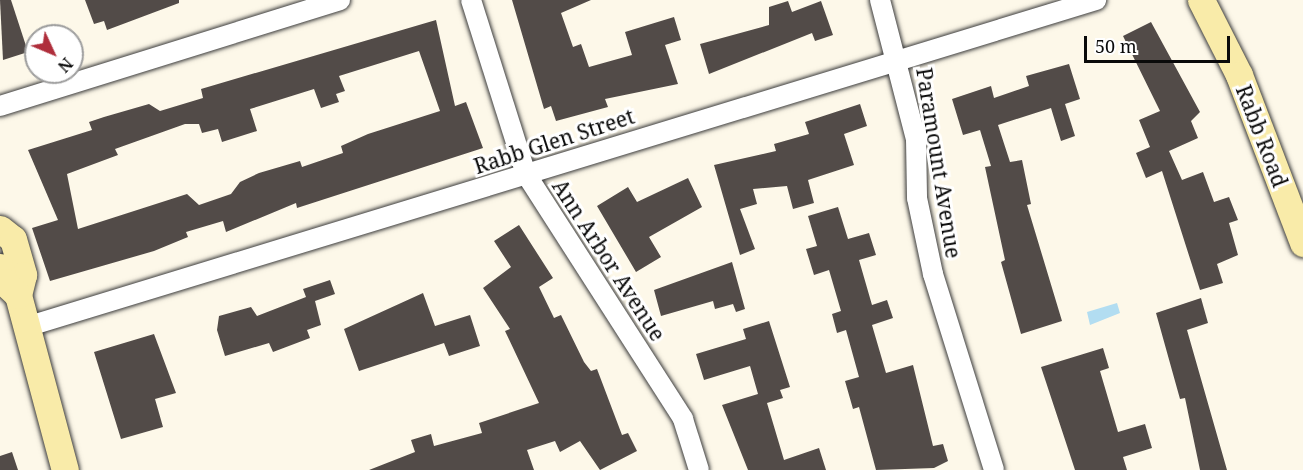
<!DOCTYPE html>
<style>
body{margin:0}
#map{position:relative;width:1303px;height:470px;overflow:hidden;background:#fdf8e9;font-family:"Noto Serif",serif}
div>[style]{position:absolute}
.water>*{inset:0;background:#b2ddf1}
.building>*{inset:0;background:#524b48}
.roads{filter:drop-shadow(0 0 2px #3d3d3d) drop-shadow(0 0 2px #3d3d3d)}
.street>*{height:20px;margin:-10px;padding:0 10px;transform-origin:10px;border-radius:10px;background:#fff}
.secondary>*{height:27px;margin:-13.5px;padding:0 13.5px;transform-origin:13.5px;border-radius:13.5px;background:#f9eba9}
span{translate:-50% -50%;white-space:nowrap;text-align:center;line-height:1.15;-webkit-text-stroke:6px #fff;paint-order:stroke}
.street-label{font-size:21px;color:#0a0a0a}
.north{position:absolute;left:24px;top:24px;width:60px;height:60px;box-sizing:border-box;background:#fff;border:2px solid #9d9d9d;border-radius:50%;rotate:134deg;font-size:16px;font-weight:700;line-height:24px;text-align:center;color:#0a0a0a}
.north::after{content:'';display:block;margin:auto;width:21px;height:27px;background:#af2e3b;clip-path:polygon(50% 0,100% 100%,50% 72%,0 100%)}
.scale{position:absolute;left:1084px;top:36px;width:146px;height:27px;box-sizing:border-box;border:3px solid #0a0a0a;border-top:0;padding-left:8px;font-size:18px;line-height:21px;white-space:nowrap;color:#0a0a0a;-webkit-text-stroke:4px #fff;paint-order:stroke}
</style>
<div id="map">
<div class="water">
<div style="clip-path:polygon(1117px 303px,1120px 313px,1090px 325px,1087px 312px)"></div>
</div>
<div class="building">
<div style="clip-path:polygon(0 0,11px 0,28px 52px,3px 60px)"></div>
<div style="clip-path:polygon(85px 0,179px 0,179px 3px,107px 30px,104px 21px,94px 24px)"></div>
<div style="clip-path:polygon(512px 0,591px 0,561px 13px,573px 47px,581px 44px,589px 67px,632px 55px,625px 32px,674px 17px,681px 40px,665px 45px,678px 84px,605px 99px,608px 107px,556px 121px,551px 106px,544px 109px)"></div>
<div style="clip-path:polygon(788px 1px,792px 12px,821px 1px,833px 35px,815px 41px,812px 33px,709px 74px,700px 44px,769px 25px,769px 7px)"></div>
<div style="clip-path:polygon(evenodd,436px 20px,455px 106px,466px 102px,483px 148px,297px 208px,296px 203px,226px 232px,223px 221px,186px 232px,188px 237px,154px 251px,50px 281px,32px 228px,58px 220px,28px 150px,92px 130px,89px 122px,104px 117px,149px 104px,160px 111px,203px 98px,201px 89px,436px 20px,419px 51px,440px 111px,368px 134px,341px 146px,343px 153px,302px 167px,300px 161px,259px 173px,240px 182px,231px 194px,199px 205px,187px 194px,78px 229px,67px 174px,118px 155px,115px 149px,185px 124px,199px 124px,202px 133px,218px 129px,222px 142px,257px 131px,250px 109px,314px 89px,321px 108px,339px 102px,336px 94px,345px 91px,339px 76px,419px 51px)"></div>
<div style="clip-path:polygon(1151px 22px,1200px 112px,1191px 121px,1198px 138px,1169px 151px,1182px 180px,1203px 172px,1214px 202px,1229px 197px,1238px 220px,1229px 223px,1238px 255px,1217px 264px,1223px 283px,1200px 290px,1162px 171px,1146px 178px,1136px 153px,1150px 147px,1139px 120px,1160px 111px,1123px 36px)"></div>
<div style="clip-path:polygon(1069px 64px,1080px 99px,1065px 104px,1075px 136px,1061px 141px,1051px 108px,998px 125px,1010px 162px,1022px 160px,1031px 204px,1027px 205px,1062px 321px,1021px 334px,1001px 262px,1005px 260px,985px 167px,991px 166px,980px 130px,963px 135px,952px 99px,991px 86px,994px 98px,1029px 86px,1026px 76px)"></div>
<div style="clip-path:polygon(860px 104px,867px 126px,844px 134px,854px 165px,808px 180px,814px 203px,793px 209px,787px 186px,753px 189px,757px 204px,740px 209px,755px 249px,740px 255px,714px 165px,776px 151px,774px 144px,809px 134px,805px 122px)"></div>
<div style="clip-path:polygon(688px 178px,702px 207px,649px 237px,661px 257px,636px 272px,597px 206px,628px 187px,637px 202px)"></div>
<div style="clip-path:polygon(838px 207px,848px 239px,869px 233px,876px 255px,859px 260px,872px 305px,887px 300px,893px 318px,872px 325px,886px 373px,913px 365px,933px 446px,943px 444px,948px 461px,934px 468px,876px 470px,859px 407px,853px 409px,845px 381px,859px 377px,846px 330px,837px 333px,832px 314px,841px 311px,829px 270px,814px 275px,806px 249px,817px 246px,808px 216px)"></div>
<div style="clip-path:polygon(519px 225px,553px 278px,539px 287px,554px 318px,561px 315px,584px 362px,591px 371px,597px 369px,622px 435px,628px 433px,637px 451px,600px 470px,580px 441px,560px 452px,555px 441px,527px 450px,534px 470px,369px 470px,415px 452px,411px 440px,431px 434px,434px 446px,482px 433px,479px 423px,539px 403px,505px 331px,510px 329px,483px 288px,511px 267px,494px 241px)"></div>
<div style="clip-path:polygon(732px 262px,745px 309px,736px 312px,733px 304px,715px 309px,713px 301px,661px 316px,654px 290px)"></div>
<div style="clip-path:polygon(330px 280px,335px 294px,315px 301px,321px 325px,307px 330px,310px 338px,273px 352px,269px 343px,225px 356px,217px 330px,219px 316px,251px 307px,257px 316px,306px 297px,303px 289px)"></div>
<div style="clip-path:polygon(423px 293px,435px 326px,470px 315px,480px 346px,449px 356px,444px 343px,359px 371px,344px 329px)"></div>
<div style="clip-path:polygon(1201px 298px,1208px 323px,1187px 330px,1227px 470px,1200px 470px,1185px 398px,1180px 399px,1156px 313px)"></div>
<div style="clip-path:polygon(769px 321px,790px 387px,780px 390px,783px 398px,767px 403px,784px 460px,819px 448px,826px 470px,748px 470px,722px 405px,758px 394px,750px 366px,704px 380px,696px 354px,746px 339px,743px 329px)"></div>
<div style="clip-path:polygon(154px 334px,176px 393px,155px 399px,163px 427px,121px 439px,94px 352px)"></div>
<div style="clip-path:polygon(1103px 348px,1109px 368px,1100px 371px,1118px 432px,1145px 424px,1152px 448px,1123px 457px,1127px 470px,1075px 470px,1041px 367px)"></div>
<div style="clip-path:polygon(12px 452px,18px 470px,0 470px,0 456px)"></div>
</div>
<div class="roads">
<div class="street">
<div style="left:471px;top:0;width:182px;rotate:72.5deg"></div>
<div style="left:526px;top:174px;width:291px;rotate:57.3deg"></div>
<div style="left:683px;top:419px;width:53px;rotate:72.6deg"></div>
<div style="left:880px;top:0;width:144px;rotate:75.5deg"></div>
<div style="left:916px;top:139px;width:59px;rotate:89deg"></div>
<div style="left:917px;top:198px;width:78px;rotate:78.1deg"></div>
<div style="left:933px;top:274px;width:205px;rotate:72.7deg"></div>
<div style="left:0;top:106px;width:356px;rotate:-17.3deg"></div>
<div style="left:26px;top:327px;width:1119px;rotate:-16.99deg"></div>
</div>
<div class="secondary">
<div style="left:1201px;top:0;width:84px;rotate:63.1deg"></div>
<div style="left:1239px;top:75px;width:180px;rotate:69.1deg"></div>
<div style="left:0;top:229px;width:16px;rotate:38deg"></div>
<div style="left:13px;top:239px;width:37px;rotate:74deg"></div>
<div style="left:23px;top:275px;width:21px;rotate:104deg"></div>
<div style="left:18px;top:295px;width:181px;rotate:75deg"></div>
<div style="left:0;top:267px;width:16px;rotate:75deg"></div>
<div style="left:4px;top:282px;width:19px;rotate:43deg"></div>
</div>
</div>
<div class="street-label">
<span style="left:1262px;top:136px;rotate:69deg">Rabb Road</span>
<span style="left:554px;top:141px;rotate:-18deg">Rabb Glen Street</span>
<span style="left:939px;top:163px;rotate:81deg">Paramount Avenue</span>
<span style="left:609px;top:260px;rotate:57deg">Ann Arbor Avenue</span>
</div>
<div class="north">N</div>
<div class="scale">50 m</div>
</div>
